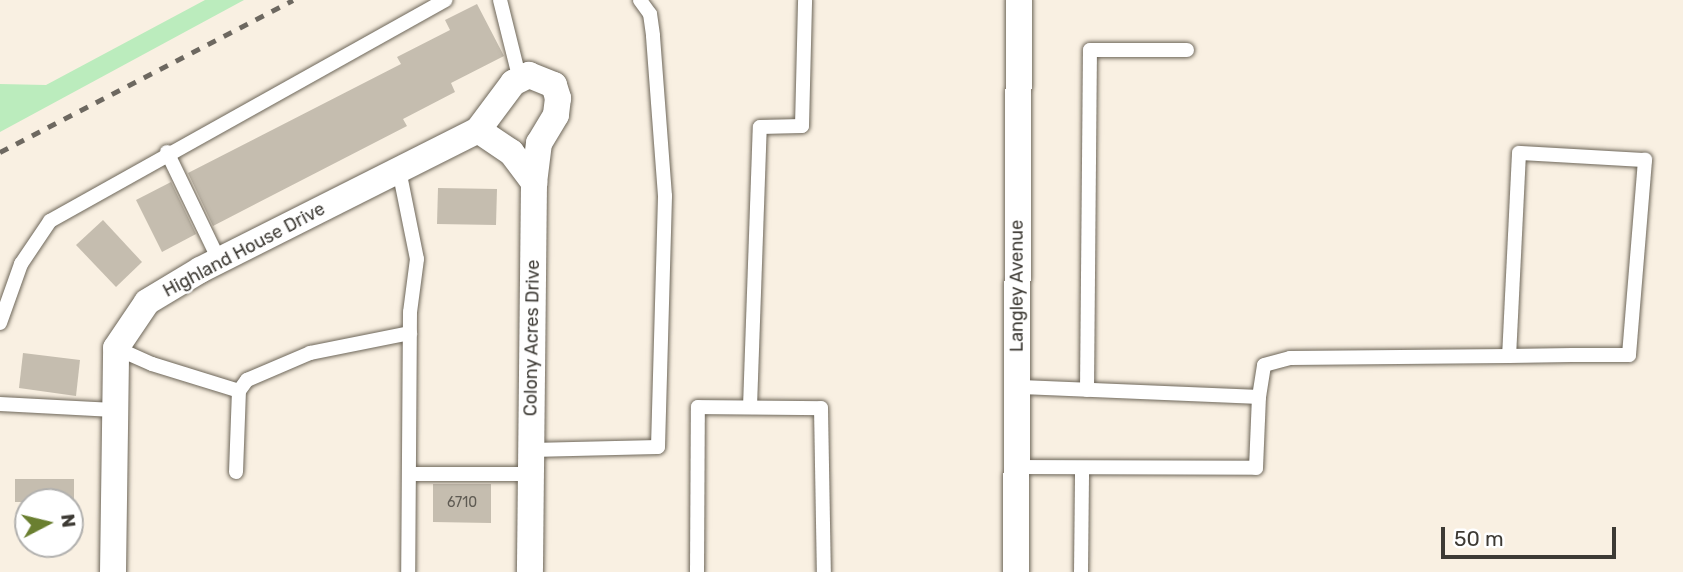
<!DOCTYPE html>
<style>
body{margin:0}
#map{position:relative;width:1683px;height:572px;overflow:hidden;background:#f9f0e2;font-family:Rubik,sans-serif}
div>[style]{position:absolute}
.green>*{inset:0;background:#bbecbd}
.building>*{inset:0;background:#c5bdaf}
.roads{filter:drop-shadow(0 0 2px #6d6659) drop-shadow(0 0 2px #6d6659)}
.lane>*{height:14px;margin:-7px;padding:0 7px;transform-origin:7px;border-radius:7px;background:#fff}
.street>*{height:26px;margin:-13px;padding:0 13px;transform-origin:13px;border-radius:13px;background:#fff}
.rail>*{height:5px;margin-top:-2.5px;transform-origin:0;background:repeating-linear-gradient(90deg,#6d6860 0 9px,transparent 0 18px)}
span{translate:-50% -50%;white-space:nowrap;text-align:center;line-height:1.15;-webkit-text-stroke:5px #fff;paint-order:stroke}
.number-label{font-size:14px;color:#5f5b53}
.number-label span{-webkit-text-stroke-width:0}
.street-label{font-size:18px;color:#3d3a34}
.north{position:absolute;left:14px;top:488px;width:70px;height:70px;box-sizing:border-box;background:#fff;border:2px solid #b1b0ae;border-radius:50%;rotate:83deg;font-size:19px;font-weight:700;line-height:28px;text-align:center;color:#3d3a34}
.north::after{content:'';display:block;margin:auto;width:24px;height:32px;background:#6a7f30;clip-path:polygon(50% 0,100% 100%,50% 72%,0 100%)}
.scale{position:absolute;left:1441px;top:527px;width:175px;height:32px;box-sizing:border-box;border:4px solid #3d3a34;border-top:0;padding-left:9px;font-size:21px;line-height:24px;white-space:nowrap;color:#3d3a34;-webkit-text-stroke:5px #fff;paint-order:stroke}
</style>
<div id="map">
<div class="green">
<div style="clip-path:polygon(205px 0,244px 0,0 132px,0 84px,46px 85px)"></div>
</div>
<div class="building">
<div style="clip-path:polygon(477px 4px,504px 56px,451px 83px,455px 92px,403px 119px,407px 126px,213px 226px,188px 173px,401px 64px,397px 57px,450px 30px,445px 20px)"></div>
<div style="clip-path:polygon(171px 182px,196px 234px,162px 252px,136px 200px)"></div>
<div style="clip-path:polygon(438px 188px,497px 189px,496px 225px,437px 224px)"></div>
<div style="clip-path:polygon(103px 220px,142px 262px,116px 287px,76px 245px)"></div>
<div style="clip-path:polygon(23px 353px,80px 360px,76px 396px,19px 388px)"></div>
<div style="clip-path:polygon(15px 479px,74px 479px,74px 502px,15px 502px)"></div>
<div style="clip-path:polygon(433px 484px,491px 484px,491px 523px,433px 522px)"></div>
</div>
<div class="roads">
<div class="lane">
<div style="left:500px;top:0;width:78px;rotate:76deg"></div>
<div style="left:167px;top:152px;width:120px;rotate:64.3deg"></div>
<div style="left:399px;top:170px;width:91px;rotate:78.6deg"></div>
<div style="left:417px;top:259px;width:53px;rotate:97.5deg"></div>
<div style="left:410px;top:312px;width:260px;rotate:90.4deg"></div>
<div style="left:0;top:323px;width:63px;rotate:-70.4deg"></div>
<div style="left:21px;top:264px;width:52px;rotate:-56deg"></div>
<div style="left:50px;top:221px;width:453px;rotate:-29.2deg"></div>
<div style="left:116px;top:348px;width:39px;rotate:24deg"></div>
<div style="left:152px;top:364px;width:91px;rotate:17.2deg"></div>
<div style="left:1087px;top:390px;width:340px;rotate:-89.5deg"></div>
<div style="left:1090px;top:50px;width:97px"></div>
<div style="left:1259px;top:397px;width:32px;rotate:-81deg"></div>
<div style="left:1264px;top:365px;width:27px;rotate:-15deg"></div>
<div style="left:1290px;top:358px;width:219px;rotate:-0.5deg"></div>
<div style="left:1509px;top:356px;width:63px;rotate:-0.9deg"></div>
<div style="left:1572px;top:355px;width:57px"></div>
<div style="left:1629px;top:355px;width:196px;rotate:-85.3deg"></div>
<div style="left:1645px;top:160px;width:126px;rotate:-176.8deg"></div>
<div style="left:1519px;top:153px;width:203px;rotate:92.8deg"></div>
<div style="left:0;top:404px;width:114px;rotate:3deg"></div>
<div style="left:750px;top:407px;width:280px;rotate:-88deg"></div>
<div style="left:760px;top:127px;width:42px;rotate:-1.4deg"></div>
<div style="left:802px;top:126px;width:126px;rotate:-88.6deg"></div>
<div style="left:531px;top:450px;width:127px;rotate:-1.4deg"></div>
<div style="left:658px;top:447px;width:251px;rotate:-88.4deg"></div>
<div style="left:665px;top:196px;width:161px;rotate:-94.3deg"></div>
<div style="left:653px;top:35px;width:21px;rotate:-98deg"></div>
<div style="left:650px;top:14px;width:17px;rotate:-126deg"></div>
<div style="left:1015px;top:467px;width:241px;rotate:0.2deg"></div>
<div style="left:1256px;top:468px;width:71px;rotate:-87.6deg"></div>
<div style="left:1259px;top:397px;width:243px;rotate:-177.6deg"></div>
<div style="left:236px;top:472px;width:81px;rotate:-87.9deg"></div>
<div style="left:239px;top:391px;width:14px;rotate:-54deg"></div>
<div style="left:247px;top:380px;width:69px;rotate:-23.2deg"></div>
<div style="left:310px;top:353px;width:102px;rotate:-11.3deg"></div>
<div style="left:409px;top:474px;width:122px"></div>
<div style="left:697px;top:572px;width:165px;rotate:-89.7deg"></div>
<div style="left:698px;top:407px;width:123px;rotate:0.5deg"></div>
<div style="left:821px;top:408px;width:164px;rotate:89deg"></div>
<div style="left:1081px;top:572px;width:104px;rotate:-89.4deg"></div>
</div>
<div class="street">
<div style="left:478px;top:130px;width:40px;rotate:34deg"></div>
<div style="left:511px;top:152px;width:39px;rotate:53deg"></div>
<div style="left:534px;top:183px;width:389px;rotate:90.6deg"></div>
<div style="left:113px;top:572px;width:224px;rotate:-89.2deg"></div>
<div style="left:116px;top:348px;width:55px;rotate:-56deg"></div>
<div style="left:147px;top:302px;width:62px;rotate:-31.1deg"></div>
<div style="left:200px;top:270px;width:311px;rotate:-26.7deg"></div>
<div style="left:478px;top:130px;width:59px;rotate:-53.3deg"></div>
<div style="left:513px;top:83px;width:18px;rotate:-27deg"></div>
<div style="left:529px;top:75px;width:27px;rotate:22deg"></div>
<div style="left:554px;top:85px;width:14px;rotate:73deg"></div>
<div style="left:558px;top:98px;width:17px;rotate:97deg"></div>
<div style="left:556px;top:115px;width:33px;rotate:121deg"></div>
<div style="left:539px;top:143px;width:40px;rotate:97.1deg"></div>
<div style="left:1016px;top:572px;width:572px;rotate:-89.7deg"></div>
</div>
</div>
<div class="rail">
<div style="left:0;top:152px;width:330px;rotate:-27.4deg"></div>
</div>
<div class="number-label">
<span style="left:462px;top:503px">6710</span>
</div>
<div class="street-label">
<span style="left:244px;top:250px;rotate:-28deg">Highland House Drive</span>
<span style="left:1017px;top:286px;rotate:-90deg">Langley Avenue</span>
<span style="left:532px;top:338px;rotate:-89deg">Colony Acres Drive</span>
</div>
<div class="north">N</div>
<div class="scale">50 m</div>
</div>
